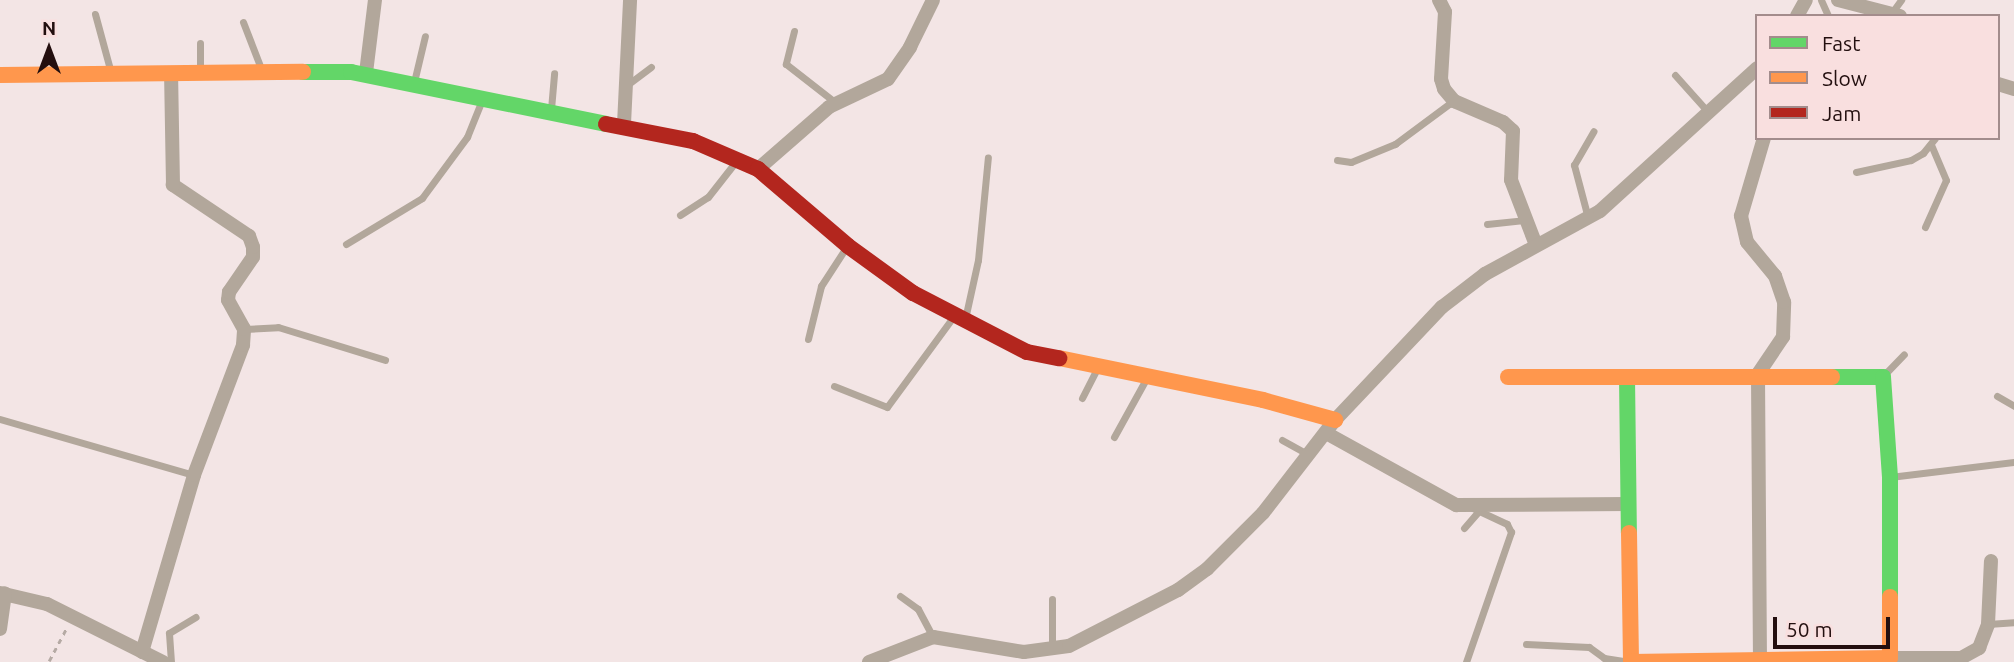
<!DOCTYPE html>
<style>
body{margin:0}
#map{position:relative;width:2014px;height:662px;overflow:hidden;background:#f3e5e5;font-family:Ubuntu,sans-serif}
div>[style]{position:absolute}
.path>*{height:2.5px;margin-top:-1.25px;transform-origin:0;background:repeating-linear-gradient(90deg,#b5aaa4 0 5px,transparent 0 10px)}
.lane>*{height:7px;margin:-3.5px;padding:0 3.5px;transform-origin:3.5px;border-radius:3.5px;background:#b2a79b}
.street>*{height:14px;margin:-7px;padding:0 7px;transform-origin:7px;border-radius:7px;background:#b2a79b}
.fast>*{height:16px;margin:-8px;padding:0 8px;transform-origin:8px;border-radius:8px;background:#63d668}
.slow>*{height:16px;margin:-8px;padding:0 8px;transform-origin:8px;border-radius:8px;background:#ff974d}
.jam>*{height:16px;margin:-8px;padding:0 8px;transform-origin:8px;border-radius:8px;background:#b3261e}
span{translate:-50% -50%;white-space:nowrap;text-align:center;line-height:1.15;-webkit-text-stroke:5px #f9dfdf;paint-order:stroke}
.legend{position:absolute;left:1755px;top:14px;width:245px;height:126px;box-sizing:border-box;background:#f9dfdf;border:2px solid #a38c8c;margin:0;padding:9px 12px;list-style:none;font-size:21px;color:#230f0f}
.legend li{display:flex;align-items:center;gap:14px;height:35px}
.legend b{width:35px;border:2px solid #a38c8c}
.north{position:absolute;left:14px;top:14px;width:70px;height:70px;-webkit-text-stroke:5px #f9dfdf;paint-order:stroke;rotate:0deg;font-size:19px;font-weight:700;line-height:28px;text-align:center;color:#230f0f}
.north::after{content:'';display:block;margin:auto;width:24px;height:32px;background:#230f0f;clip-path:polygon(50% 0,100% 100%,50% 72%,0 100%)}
.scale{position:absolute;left:1773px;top:617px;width:117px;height:32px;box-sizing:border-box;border:4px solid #230f0f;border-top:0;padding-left:9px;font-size:21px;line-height:24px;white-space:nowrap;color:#230f0f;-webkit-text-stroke:5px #f9dfdf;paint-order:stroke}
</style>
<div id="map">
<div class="path">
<div style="left:49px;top:661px;width:36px;rotate:-62deg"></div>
</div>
<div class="lane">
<div style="left:1821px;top:0;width:17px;rotate:66deg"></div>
<div style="left:1893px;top:11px;width:14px;rotate:-54deg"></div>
<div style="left:95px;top:14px;width:61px;rotate:74.8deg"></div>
<div style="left:243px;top:22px;width:53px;rotate:68.8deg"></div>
<div style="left:794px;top:31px;width:34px;rotate:104deg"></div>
<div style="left:786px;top:64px;width:63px;rotate:38deg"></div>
<div style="left:200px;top:43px;width:29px;rotate:90deg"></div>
<div style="left:1675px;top:75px;width:51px;rotate:48.2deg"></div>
<div style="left:414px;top:82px;width:47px;rotate:-76.6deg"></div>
<div style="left:627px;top:85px;width:30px;rotate:-37deg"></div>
<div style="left:551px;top:109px;width:36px;rotate:-85deg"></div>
<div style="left:1337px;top:160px;width:14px;rotate:8deg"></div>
<div style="left:1351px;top:162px;width:48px;rotate:-22.2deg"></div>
<div style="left:1395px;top:144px;width:72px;rotate:-36.6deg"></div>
<div style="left:1856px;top:172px;width:56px;rotate:-12.3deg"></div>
<div style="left:1911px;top:160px;width:14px;rotate:-30deg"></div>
<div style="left:1923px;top:153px;width:19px;rotate:-51deg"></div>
<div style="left:680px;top:215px;width:33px;rotate:-33deg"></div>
<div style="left:708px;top:197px;width:47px;rotate:-51.9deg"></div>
<div style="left:1588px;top:218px;width:55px;rotate:-104.8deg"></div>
<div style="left:1574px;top:165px;width:39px;rotate:-60deg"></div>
<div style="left:1487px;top:224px;width:37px;rotate:-6deg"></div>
<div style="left:1925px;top:227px;width:51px;rotate:-65.9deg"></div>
<div style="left:1946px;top:180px;width:39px;rotate:-113deg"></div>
<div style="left:346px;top:244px;width:89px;rotate:-31.2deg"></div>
<div style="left:422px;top:198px;width:76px;rotate:-53.6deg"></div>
<div style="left:467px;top:137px;width:40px;rotate:-68deg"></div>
<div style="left:965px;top:319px;width:60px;rotate:-77.6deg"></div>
<div style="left:978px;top:260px;width:103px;rotate:-84.5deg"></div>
<div style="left:244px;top:329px;width:34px;rotate:-3deg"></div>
<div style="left:278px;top:327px;width:112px;rotate:17.1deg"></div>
<div style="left:808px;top:339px;width:55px;rotate:-76.2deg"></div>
<div style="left:821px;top:286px;width:48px;rotate:-57deg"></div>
<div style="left:1883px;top:376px;width:30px;rotate:-46deg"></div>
<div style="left:834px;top:386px;width:57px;rotate:21.6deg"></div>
<div style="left:887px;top:407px;width:112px;rotate:-53.7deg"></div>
<div style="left:1997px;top:396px;width:20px;rotate:30deg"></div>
<div style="left:1082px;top:398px;width:33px;rotate:-63deg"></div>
<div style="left:0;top:419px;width:202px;rotate:16.1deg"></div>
<div style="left:1114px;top:437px;width:66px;rotate:-61.1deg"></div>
<div style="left:1282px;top:440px;width:29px;rotate:29deg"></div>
<div style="left:1890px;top:477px;width:125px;rotate:-6.9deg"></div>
<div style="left:1464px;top:528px;width:21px;rotate:-49deg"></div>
<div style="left:900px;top:596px;width:22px;rotate:36deg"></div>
<div style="left:918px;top:609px;width:32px;rotate:62deg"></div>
<div style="left:1052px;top:599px;width:50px;rotate:90deg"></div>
<div style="left:1988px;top:624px;width:26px;rotate:-4deg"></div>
<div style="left:1526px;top:644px;width:63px;rotate:2.7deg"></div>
<div style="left:1589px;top:647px;width:19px;rotate:36deg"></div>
<div style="left:1604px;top:658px;width:26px;rotate:9deg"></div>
<div style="left:171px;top:662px;width:29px;rotate:-94deg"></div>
<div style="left:169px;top:633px;width:31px;rotate:-31deg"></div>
<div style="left:1466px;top:662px;width:138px;rotate:-70.9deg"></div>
<div style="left:1511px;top:532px;width:9px;rotate:-117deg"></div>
<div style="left:1507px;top:524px;width:40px;rotate:-155deg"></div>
</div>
<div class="street">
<div style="left:1439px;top:0;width:13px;rotate:63deg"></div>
<div style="left:1445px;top:12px;width:67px;rotate:93.4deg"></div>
<div style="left:1441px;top:79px;width:10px;rotate:73deg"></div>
<div style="left:1444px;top:89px;width:16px;rotate:50deg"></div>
<div style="left:1454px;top:101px;width:53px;rotate:23.2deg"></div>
<div style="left:1503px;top:122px;width:13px;rotate:42deg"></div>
<div style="left:1513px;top:131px;width:49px;rotate:92.3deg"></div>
<div style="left:1511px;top:180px;width:70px;rotate:69deg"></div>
<div style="left:1838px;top:0;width:64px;rotate:14.5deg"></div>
<div style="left:1797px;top:16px;width:18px;rotate:-61deg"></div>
<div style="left:366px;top:73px;width:74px;rotate:-83deg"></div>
<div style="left:1998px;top:84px;width:17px;rotate:17deg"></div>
<div style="left:624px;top:124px;width:124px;rotate:-87.2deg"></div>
<div style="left:758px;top:169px;width:94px;rotate:-41.1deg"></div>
<div style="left:829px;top:107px;width:65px;rotate:-25.4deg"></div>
<div style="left:888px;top:79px;width:39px;rotate:-55deg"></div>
<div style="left:910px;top:47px;width:52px;rotate:-63.9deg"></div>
<div style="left:1326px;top:433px;width:149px;rotate:29deg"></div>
<div style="left:1456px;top:505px;width:172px;rotate:-0.3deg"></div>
<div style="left:0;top:593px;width:48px;rotate:13.2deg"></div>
<div style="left:47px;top:604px;width:130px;rotate:26.6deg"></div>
<div style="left:0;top:629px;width:36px;rotate:-82deg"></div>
<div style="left:142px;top:652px;width:184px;rotate:-73.6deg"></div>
<div style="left:194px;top:475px;width:139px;rotate:-69.3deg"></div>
<div style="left:243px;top:345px;width:16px;rotate:-86deg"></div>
<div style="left:244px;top:329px;width:33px;rotate:-119deg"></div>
<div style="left:228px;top:300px;width:8px;rotate:-83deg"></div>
<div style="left:229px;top:292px;width:42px;rotate:-55.6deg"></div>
<div style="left:253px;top:257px;width:10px;rotate:-90deg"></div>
<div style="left:253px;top:247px;width:12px;rotate:-110deg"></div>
<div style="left:249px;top:236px;width:92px;rotate:-146.1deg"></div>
<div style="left:173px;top:185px;width:112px;rotate:-91deg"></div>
<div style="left:1890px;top:658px;width:71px"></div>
<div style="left:1961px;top:658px;width:21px;rotate:-29deg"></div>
<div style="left:1979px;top:648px;width:26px;rotate:-69deg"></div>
<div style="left:1988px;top:624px;width:63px;rotate:-87.3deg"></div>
<div style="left:869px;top:662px;width:69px;rotate:-21.3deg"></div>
<div style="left:933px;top:637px;width:92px;rotate:9.4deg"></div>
<div style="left:1024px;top:652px;width:45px;rotate:-7.6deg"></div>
<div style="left:1069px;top:646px;width:123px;rotate:-27.2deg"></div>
<div style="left:1178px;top:590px;width:36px;rotate:-36deg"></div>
<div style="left:1207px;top:569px;width:79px;rotate:-45deg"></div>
<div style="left:1263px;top:513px;width:118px;rotate:-52.3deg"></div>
<div style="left:1335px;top:420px;width:156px;rotate:-46.6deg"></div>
<div style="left:1442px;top:307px;width:54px;rotate:-37.5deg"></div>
<div style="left:1485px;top:274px;width:131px;rotate:-28.7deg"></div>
<div style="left:1600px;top:211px;width:212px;rotate:-42.3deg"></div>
<div style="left:1760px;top:662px;width:288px;rotate:-90.4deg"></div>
<div style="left:1758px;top:374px;width:45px;rotate:-56deg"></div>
<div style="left:1783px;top:337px;width:35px;rotate:-88deg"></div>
<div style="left:1784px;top:302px;width:28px;rotate:-109deg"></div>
<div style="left:1775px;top:276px;width:44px;rotate:-129.5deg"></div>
<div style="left:1747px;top:242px;width:27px;rotate:-103deg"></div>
<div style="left:1741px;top:216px;width:81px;rotate:-73.6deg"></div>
</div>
<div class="fast">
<div style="left:303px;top:72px;width:48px"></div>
<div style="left:351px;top:72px;width:260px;rotate:11.5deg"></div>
<div style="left:1627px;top:377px;width:156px;rotate:89.3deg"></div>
<div style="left:1832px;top:377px;width:51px"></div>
<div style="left:1883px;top:377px;width:100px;rotate:86deg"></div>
<div style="left:1890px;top:477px;width:120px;rotate:90deg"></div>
</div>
<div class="slow">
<div style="left:0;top:75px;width:303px;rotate:-0.6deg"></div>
<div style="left:1059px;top:358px;width:208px;rotate:11.6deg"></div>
<div style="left:1263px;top:400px;width:75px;rotate:15.5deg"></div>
<div style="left:1508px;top:377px;width:324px"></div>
<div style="left:1629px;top:533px;width:129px;rotate:89.1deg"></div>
<div style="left:1631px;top:662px;width:259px;rotate:-0.9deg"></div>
<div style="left:1890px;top:658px;width:61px;rotate:-90deg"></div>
</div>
<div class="jam">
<div style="left:606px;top:124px;width:89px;rotate:11.1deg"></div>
<div style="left:693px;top:141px;width:71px;rotate:23.3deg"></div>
<div style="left:758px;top:169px;width:118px;rotate:40.5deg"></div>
<div style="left:848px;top:246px;width:80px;rotate:35.9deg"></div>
<div style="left:913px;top:293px;width:128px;rotate:27.4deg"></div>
<div style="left:1027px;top:352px;width:33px;rotate:11deg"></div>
</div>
<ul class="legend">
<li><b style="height:9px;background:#63d668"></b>Fast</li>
<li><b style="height:9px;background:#ff974d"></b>Slow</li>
<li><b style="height:9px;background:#b3261e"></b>Jam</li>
</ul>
<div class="north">N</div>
<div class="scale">50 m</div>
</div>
